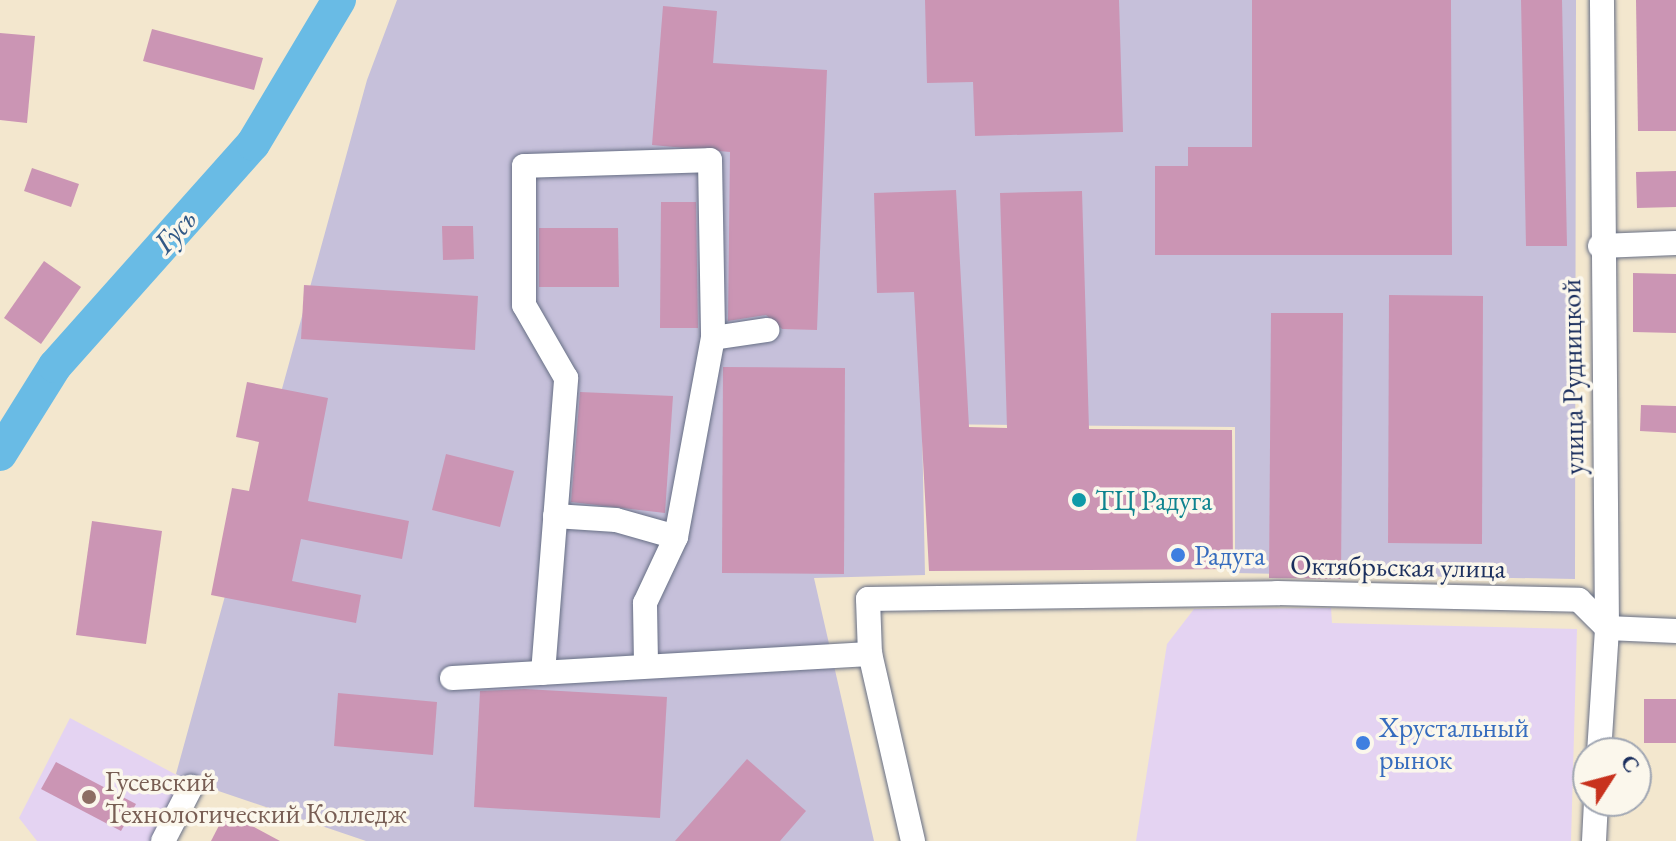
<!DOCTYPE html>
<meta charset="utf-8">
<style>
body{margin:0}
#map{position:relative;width:1676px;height:841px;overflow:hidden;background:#f3e7ce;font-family:"EB Garamond",serif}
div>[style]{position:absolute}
.built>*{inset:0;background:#e4d3f2}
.industrial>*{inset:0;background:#c6c0da}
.river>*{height:34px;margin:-17px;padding:0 17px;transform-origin:17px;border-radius:17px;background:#69bbe5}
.building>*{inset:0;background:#cb95b4}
.roads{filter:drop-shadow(0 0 2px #676f85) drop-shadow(0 0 2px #676f85)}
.minor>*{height:24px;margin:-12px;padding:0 12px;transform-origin:12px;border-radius:12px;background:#fff}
.dots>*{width:22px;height:22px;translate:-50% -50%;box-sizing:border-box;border:4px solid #fbf7ec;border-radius:50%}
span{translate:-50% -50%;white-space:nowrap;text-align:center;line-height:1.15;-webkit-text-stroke:7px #fbf7ec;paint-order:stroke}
.street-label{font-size:28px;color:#1b2f5e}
.culture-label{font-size:28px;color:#0d838f}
.left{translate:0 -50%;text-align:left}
.shop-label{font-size:28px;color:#366cbe}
.education-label{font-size:28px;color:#785e54}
.water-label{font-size:30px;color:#325986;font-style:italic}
.north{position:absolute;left:1572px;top:737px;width:80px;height:80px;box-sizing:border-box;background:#fbf7ec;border:2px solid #a1a7b3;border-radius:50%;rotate:54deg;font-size:22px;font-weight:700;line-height:32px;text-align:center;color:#1b2f5e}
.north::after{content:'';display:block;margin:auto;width:28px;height:36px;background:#c8321e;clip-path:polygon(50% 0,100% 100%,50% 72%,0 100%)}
</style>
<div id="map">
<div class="built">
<div style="clip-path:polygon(1331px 608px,1332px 623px,1577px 629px,1571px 841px,1136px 841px,1167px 644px,1194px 609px)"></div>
<div style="clip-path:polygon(70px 718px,186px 780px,153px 841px,37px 841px,19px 818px)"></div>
</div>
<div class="industrial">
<div style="clip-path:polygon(397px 0,1576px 0,1575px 579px,1235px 573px,1235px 427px,922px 424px,925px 575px,814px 578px,874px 841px,366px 841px,186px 780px,176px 774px,367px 80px)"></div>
</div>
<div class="river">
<div style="left:0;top:454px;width:104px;rotate:-58deg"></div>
<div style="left:55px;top:366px;width:297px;rotate:-48.3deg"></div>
<div style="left:253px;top:144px;width:168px;rotate:-59.2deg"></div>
</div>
<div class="building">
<div style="clip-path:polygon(925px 0,1119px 0,1123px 132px,975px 136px,973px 82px,927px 83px)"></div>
<div style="clip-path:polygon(1252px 0,1451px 0,1452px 255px,1155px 255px,1155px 166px,1188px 166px,1188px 147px,1252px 147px)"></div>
<div style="clip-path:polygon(1521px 0,1562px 0,1567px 246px,1526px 246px)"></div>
<div style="clip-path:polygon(1636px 0,1676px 0,1676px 131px,1638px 131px)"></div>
<div style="clip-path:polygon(663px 6px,717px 11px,713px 63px,827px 70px,817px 330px,782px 329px,766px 315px,728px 321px,730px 152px,652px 145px)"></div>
<div style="clip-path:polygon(152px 29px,263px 58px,254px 90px,143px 61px)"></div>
<div style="clip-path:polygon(0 33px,35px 36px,27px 123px,0 120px)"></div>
<div style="clip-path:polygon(32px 168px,79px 184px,71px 207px,24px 191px)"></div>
<div style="clip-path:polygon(1676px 171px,1676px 207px,1637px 208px,1636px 172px)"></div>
<div style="clip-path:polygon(956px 190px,969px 427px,1007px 428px,1000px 193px,1082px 191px,1089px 429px,1232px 430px,1233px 569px,929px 571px,914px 292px,877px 293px,874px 193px)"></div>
<div style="clip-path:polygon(661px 202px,696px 202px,698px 328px,660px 328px)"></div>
<div style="clip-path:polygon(442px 226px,473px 226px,474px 259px,443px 260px)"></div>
<div style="clip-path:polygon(539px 228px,618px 228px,619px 287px,539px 287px)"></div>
<div style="clip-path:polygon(44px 261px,81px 287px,41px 344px,4px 318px)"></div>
<div style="clip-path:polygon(1633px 273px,1676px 274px,1676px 333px,1633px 332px)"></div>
<div style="clip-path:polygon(304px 285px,478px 296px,475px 350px,301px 339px)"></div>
<div style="clip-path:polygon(1389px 295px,1483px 296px,1482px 544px,1388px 543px)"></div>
<div style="clip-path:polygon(1271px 313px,1343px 313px,1341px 579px,1269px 578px)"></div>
<div style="clip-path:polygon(723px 367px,845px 368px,844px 574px,722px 573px)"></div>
<div style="clip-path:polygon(247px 382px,328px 398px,308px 501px,409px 521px,402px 559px,301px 539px,292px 581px,361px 595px,356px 623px,211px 595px,232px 488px,249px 491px,259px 442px,236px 437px)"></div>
<div style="clip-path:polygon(580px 392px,673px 396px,665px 513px,571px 502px)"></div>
<div style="clip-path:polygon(1641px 405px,1676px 406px,1676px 433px,1640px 431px)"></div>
<div style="clip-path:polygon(446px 454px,514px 471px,500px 527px,432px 510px)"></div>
<div style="clip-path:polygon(92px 521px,162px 531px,146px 644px,76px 635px)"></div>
<div style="clip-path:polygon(525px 689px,667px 697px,660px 818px,474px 807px,480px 691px)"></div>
<div style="clip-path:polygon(338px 693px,437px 702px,433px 755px,334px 746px)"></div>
<div style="clip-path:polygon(1644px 699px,1676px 699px,1676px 743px,1644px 743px)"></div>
<div style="clip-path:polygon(747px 759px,806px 811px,780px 841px,675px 841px)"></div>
<div style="clip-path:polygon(56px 762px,136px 804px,121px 831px,41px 789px)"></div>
<div style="clip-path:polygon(226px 812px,280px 841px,211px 841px)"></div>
</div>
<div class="roads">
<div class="minor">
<div style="left:1600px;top:246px;width:76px;rotate:-2.3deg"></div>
<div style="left:555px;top:516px;width:61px;rotate:3.8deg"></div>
<div style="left:616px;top:520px;width:62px;rotate:15.8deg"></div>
<div style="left:646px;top:663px;width:60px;rotate:-91deg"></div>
<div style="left:645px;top:603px;width:73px;rotate:-64.8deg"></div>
<div style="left:676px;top:537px;width:202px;rotate:-79.5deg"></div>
<div style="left:543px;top:673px;width:296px;rotate:-85.5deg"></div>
<div style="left:566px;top:378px;width:84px;rotate:-119.9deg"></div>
<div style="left:524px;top:305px;width:139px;rotate:-90deg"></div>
<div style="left:524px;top:166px;width:186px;rotate:-1.8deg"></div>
<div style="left:710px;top:160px;width:178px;rotate:89deg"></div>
<div style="left:713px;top:338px;width:55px;rotate:-8.4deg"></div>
<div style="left:452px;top:678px;width:419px;rotate:-3.3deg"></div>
<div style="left:1599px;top:753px;width:125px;rotate:-86.3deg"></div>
<div style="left:1607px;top:628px;width:628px;rotate:-90.46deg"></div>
<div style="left:163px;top:841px;width:61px;rotate:-62.6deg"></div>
<div style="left:913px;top:841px;width:192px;rotate:-102.9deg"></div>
<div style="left:870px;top:654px;width:55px;rotate:-92.1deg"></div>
<div style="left:868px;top:599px;width:409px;rotate:-0.8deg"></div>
<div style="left:1277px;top:593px;width:302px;rotate:1.3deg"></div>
<div style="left:1579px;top:600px;width:40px;rotate:45deg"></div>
<div style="left:1607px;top:628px;width:69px;rotate:2.5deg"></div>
<div style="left:1594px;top:841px;width:40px;rotate:-87.1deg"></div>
</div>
</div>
<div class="dots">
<div style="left:1079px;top:500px;background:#0f9aa8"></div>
<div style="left:1178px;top:555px;background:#3f7fe0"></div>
<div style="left:1363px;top:743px;background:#3f7fe0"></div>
<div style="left:89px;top:797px;background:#8d6e63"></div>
</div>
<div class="street-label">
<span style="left:1572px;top:377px;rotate:-91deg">улица Рудницкой</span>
<span style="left:1398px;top:566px;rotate:1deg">Октябрьская улица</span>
</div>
<div class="culture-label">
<span class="left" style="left:1095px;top:500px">ТЦ Радуга</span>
</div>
<div class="shop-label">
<span class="left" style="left:1194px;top:555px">Радуга</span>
<span class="left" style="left:1379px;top:743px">Хрустальный<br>рынок</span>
</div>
<div class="education-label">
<span class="left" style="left:105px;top:797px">Гусевский<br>Технологический Колледж</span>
</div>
<div class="water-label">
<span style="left:175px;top:231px;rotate:-48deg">Гусь</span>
</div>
<div class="north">С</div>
</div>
